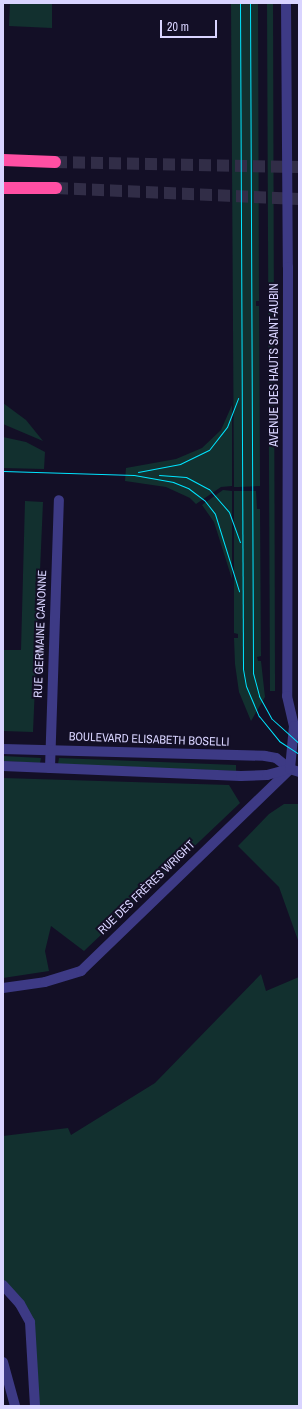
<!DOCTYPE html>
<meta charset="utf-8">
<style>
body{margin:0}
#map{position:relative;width:302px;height:1409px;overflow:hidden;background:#130f26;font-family:"Archivo Narrow",sans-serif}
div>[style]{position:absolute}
.green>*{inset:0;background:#12302f}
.motorway-tunnel>*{height:12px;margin-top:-6px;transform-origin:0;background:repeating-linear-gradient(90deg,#312d47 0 12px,transparent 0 18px)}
.minor>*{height:10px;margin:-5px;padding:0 5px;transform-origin:5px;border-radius:5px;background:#3d3a85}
.tertiary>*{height:10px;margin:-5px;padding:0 5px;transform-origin:5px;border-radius:5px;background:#3d3a85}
.motorway>*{height:12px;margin:-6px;padding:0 6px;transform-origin:6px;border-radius:6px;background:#ff4fa3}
.tram>*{height:1px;margin:-0.5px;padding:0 0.5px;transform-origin:0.5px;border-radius:0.5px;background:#00e5ff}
span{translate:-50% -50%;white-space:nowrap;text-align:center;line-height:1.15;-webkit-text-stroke:4px #130f26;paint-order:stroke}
.street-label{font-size:12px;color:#d9d4ff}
.frame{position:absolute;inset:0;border:4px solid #d9d4ff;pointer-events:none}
.scale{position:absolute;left:160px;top:20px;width:57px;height:18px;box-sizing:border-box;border:2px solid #d9d4ff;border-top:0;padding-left:5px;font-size:12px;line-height:14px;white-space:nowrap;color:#d9d4ff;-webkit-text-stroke:3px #130f26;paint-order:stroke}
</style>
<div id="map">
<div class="green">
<div style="clip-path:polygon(10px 3px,52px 3px,52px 28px,9px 26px)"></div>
<div style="clip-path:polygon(231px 3px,258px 3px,259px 301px,256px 301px,256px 306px,259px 306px,260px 486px,238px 487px,234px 487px)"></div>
<div style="clip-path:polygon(267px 3px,273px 3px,275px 680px,275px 691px,270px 691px)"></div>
<div style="clip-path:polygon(3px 403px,26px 420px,43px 441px,3px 424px)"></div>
<div style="clip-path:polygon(232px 405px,232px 486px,221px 487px,196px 504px,190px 498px,166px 487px,125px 481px,126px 468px,176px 459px,202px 448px,221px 430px)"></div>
<div style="clip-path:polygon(3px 437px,26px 442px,45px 452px,44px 469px,3px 468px)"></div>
<div style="clip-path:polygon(223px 490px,232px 491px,232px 579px,214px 522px,202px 505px)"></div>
<div style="clip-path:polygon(234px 491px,256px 491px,257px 509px,260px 509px,261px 656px,257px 657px,258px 661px,261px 661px,265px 697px,251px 721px,239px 692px,235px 664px,234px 638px,238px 638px,238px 634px,234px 633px)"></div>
<div style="clip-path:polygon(25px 501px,43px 502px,33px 732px,3px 731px,3px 650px,21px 650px)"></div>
<div style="clip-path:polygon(3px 756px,41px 758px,40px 763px,3px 761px)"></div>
<div style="clip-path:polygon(59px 758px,236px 765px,236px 771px,58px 764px)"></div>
<div style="clip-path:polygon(3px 778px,229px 785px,240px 803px,84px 951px,51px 926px,45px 951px,49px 971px,3px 978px)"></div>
<div style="clip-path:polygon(284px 804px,299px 804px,299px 943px,279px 887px,238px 846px,269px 814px)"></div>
<div style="clip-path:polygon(261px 974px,266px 991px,299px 977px,299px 1406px,35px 1406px,29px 1324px,3px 1285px,3px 1136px,68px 1128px,71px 1135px,155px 1083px)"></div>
</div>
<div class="motorway-tunnel">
<div style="left:55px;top:162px;width:244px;rotate:1.2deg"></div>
<div style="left:56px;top:188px;width:243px;rotate:2.6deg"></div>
</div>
<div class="minor">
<div style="left:286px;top:3px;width:264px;rotate:89.6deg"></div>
<div style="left:288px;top:267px;width:429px;rotate:90.1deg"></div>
<div style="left:287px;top:696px;width:31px;rotate:77deg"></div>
<div style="left:50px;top:768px;width:268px;rotate:-88.1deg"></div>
<div style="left:3px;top:988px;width:42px;rotate:-8.1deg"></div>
<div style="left:45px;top:982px;width:38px;rotate:-17deg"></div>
<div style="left:81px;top:971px;width:291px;rotate:-44deg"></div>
<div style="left:3px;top:1285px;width:25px;rotate:48deg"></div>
<div style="left:20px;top:1304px;width:21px;rotate:61deg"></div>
<div style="left:30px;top:1322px;width:84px;rotate:86.6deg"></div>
<div style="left:3px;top:1362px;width:46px;rotate:74.7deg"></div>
</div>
<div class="tertiary">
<div style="left:3px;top:749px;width:262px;rotate:1.5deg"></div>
<div style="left:265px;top:756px;width:11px;rotate:10deg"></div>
<div style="left:276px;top:758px;width:18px;rotate:38deg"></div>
<div style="left:290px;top:769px;width:9px;rotate:18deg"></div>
<div style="left:3px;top:766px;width:238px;rotate:2.4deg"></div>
<div style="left:241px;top:776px;width:26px;rotate:-2deg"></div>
<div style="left:267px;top:775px;width:24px;rotate:-15deg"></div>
<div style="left:290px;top:769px;width:43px;rotate:-84.7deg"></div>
<div style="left:294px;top:726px;width:6px;rotate:31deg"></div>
</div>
<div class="motorway">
<div style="left:3px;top:160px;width:52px;rotate:2.2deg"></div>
<div style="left:3px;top:188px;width:53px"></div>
</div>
<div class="tram">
<div style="left:240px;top:3px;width:666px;rotate:89.74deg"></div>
<div style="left:243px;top:669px;width:17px;rotate:80deg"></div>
<div style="left:246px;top:686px;width:33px;rotate:67deg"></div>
<div style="left:259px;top:716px;width:32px;rotate:51deg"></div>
<div style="left:279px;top:741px;width:24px;rotate:33deg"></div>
<div style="left:250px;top:3px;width:670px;rotate:89.74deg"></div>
<div style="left:253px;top:673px;width:24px;rotate:75deg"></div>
<div style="left:259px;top:696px;width:26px;rotate:61deg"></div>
<div style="left:272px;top:719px;width:36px;rotate:42deg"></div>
<div style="left:3px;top:471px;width:131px;rotate:1.7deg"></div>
<div style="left:134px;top:475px;width:40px;rotate:10deg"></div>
<div style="left:173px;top:482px;width:16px;rotate:22deg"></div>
<div style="left:188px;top:488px;width:21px;rotate:37deg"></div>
<div style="left:205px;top:501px;width:16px;rotate:52deg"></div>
<div style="left:215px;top:514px;width:81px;rotate:72.7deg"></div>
<div style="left:138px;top:472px;width:43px;rotate:-10.8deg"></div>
<div style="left:180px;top:464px;width:32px;rotate:-26deg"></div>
<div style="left:209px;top:450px;width:29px;rotate:-52deg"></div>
<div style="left:227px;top:427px;width:31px;rotate:-69deg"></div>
<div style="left:159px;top:475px;width:27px;rotate:4deg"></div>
<div style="left:186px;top:477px;width:26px;rotate:28deg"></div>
<div style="left:209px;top:489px;width:30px;rotate:49deg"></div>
<div style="left:229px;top:512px;width:32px;rotate:70deg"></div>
</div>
<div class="street-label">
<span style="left:275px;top:365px;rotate:-90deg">AVENUE DES HAUTS SAINT-AUBIN</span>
<span style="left:41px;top:634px;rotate:-88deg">RUE GERMAINE CANONNE</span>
<span style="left:149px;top:740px;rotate:2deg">BOULEVARD ELISABETH BOSELLI</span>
<span style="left:147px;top:888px;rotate:-44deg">RUE DES FRÈRES WRIGHT</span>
</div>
<div class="frame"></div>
<div class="scale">20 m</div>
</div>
